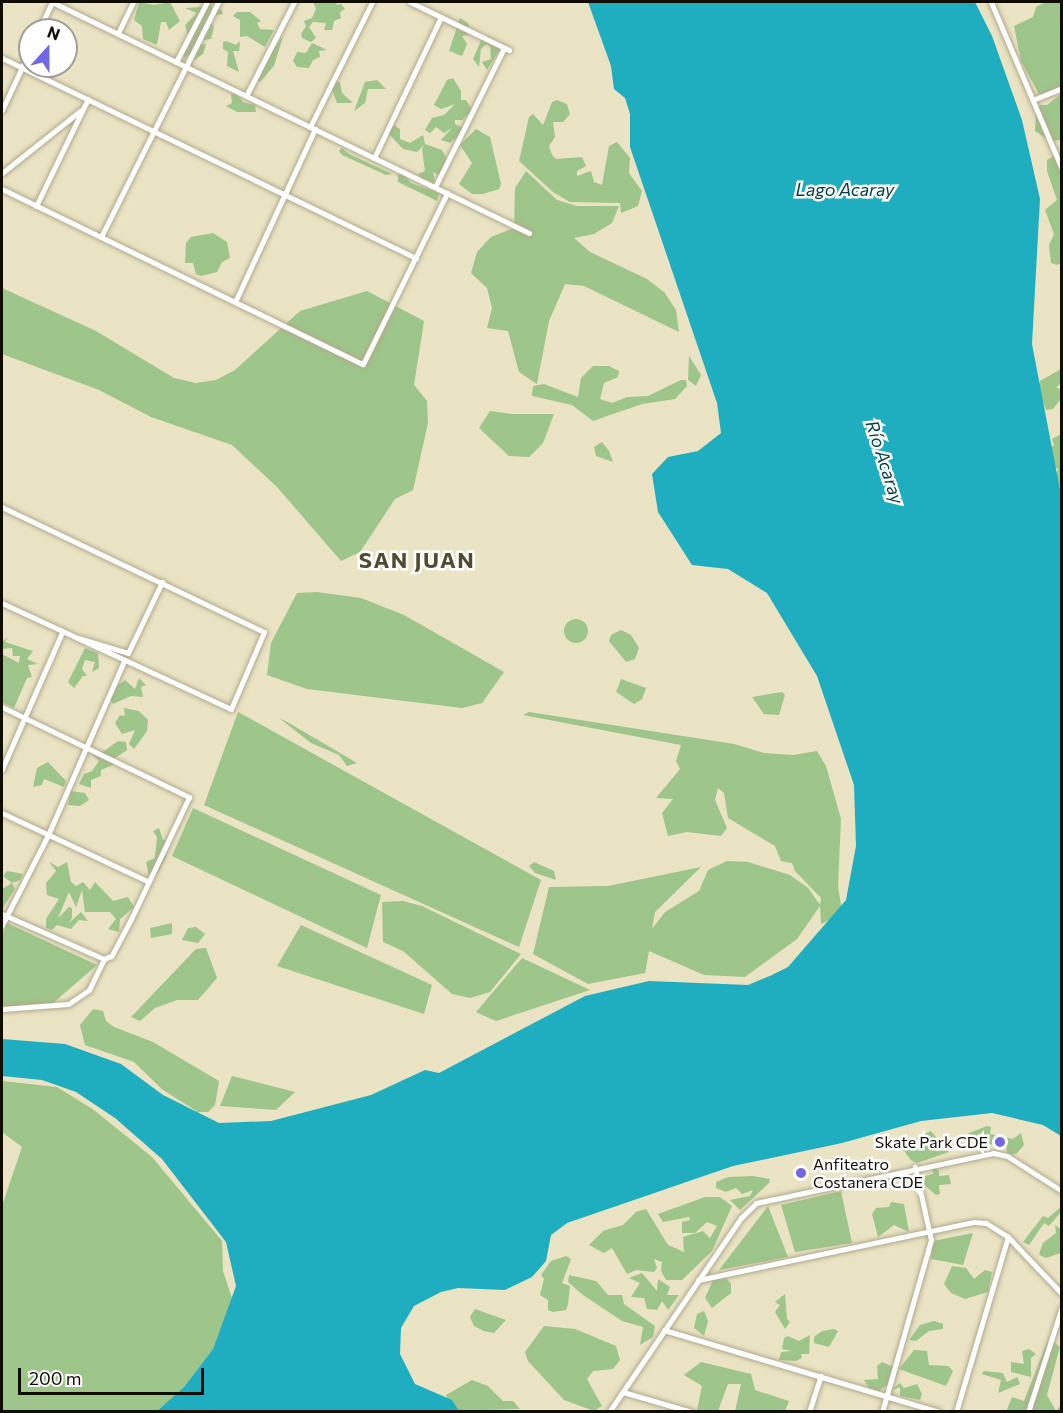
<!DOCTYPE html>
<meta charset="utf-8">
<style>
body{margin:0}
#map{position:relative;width:1063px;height:1413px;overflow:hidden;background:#eae3c4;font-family:Commissioner,sans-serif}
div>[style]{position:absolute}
.green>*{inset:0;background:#9ec58a}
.round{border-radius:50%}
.water>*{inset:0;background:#1eaebf}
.roads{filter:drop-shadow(0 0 2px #b0aa8c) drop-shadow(0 0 2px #b0aa8c)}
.minor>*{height:5px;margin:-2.5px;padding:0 2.5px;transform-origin:2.5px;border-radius:2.5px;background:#fff}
.dots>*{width:16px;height:16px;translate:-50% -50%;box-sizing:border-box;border:3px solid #fff;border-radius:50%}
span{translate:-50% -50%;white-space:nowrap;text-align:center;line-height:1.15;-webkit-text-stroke:5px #fff;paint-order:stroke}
.poi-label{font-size:16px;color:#0f0d04}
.right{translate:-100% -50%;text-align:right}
.left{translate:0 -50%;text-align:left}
.water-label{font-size:18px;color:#013f46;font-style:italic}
.district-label{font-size:22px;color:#514b30;font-weight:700;letter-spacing:1.5px}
.frame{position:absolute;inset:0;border:3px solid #0f0d04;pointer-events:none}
.north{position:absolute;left:18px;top:18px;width:60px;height:60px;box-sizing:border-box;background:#fff;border:2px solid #9f9e9b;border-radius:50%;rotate:21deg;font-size:16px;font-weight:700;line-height:24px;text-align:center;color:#0f0d04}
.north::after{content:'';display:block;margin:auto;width:21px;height:27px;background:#7168e2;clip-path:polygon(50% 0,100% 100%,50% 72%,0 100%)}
.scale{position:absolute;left:18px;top:1368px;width:186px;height:27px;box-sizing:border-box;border:3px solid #0f0d04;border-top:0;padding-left:8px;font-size:18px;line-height:21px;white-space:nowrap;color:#0f0d04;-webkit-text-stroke:4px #fff;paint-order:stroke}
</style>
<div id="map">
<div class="green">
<div style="clip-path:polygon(139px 2px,154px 5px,170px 2px,180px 21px,169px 30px,166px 22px,161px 22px,157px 45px,143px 39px,142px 26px,134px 20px)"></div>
<div style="clip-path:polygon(211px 2px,212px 10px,221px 9px,223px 14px,207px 17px,214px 27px,211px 39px,201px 40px,200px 45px,206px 44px,203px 54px,194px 60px,189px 55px,184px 58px,180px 49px,189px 38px,185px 25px,197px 13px,185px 8px,204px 7px)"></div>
<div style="clip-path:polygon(313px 2px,338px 2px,336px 5px,341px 4px,345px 9px,340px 12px,341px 18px,334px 21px,332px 30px,324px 30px,326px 23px,313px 22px,309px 27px,316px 38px,311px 42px,302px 38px,301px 34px,306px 26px,304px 21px,312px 18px,316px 9px)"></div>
<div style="clip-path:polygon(1046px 2px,1061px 2px,1061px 87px,1040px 96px,1021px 61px,1014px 26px,1033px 17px,1036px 7px)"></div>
<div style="clip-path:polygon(237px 12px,250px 12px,261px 21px,257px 23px,260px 29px,274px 30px,265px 47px,247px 36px,240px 37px,240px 20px,233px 16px)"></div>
<div style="clip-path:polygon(460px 18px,469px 24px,468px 35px,462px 36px,467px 44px,462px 56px,449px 51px)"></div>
<div style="clip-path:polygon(283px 36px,274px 66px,260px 82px,256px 80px,262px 65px)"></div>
<div style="clip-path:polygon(483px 36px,489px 36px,500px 49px,487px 70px,482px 62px,491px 59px,490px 46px,486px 44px,481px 49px,479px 67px,473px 59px)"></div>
<div style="clip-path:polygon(226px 41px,236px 45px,240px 41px,239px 51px,233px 51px,239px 72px,227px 66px,228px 52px,223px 49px,223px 42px)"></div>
<div style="clip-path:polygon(312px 43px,327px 50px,319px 51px,320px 57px,313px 60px,309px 68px,297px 67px,293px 61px,297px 52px,306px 53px)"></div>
<div style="clip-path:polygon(453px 78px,461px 91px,461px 100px,466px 100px,472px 110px,462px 120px,455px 120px,455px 124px,466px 129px,450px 143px,441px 140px,452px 128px,444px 133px,436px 127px,430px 133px,425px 130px,432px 118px,444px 115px,455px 104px,441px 109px,434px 105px,447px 80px)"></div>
<div style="clip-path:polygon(377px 80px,386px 89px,368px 89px,365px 103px,354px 111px,365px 82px)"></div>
<div style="clip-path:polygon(336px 81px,340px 83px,342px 93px,353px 103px,337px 103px,331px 87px)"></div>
<div style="clip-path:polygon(236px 93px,243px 102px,255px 105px,256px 112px,237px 112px,226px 106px,232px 103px,231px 94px)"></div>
<div style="clip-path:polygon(1061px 94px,1061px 140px,1050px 141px,1035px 131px,1036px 114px,1040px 105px,1047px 105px)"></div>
<div style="clip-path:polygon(557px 100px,567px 104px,570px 114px,563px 122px,553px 122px,555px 137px,549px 146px,552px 155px,556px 159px,582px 157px,586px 166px,577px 171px,577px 176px,591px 171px,594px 182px,602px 185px,609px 146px,617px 142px,630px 158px,629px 173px,642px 191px,638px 206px,621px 213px,620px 203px,570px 202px,553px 192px,519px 161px,529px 117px,533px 114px,543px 125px,552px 102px)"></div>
<div style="clip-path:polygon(392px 124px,400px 129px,400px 139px,410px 143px,423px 135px,425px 144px,442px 150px,446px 157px,443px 177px,433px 172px,435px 183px,421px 178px,418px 174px,425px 171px,422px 149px,424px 145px,417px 152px,403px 149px,389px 134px)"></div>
<div style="clip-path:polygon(476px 129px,490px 137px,501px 184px,499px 189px,483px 194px,472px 194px,459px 184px,472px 163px,460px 145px)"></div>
<div style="clip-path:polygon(342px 148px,349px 154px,392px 174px,386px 175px,342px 155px,339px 151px)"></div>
<div style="clip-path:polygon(1061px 152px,1062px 263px,1057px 265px,1051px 263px,1049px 245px,1054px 234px,1045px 210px,1057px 200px,1047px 171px,1047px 160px)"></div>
<div style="clip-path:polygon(526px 171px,557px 200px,577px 206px,619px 206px,612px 223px,594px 234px,574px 238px,590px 252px,647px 279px,664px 292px,676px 310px,679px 332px,584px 286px,565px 284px,549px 321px,537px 384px,519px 372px,508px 331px,487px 328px,492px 308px,487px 288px,471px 273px,477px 252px,491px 237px,514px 228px,515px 188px)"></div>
<div style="clip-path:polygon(403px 174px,411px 183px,439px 193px,437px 201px,398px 182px,398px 175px)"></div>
<div style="clip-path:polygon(213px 233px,227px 242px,230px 258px,222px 262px,217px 272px,201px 276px,196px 274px,193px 263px,185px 263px,186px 243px,191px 237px)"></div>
<div style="clip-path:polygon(2px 288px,96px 331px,174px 378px,196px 383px,216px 380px,235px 370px,300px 311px,367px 291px,424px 321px,414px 385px,427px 401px,428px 423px,413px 490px,395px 499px,360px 552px,341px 561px,277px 487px,232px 445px,151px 417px,99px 390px,2px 354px)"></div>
<div style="clip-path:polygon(689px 356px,701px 375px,696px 386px,688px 380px)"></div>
<div style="clip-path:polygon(593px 366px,609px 366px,619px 371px,618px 377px,604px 383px,600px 399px,612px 403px,627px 397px,648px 396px,681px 380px,686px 380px,687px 386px,675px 399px,642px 404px,593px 421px,572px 405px,532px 396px,533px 386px,544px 384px,578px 397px,581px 378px)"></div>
<div style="clip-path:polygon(1061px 369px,1061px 383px,1056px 388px,1061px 389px,1060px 400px,1053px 409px,1046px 410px,1038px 389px,1040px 381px)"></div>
<div style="clip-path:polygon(490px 411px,511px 414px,554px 414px,543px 443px,529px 457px,509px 456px,479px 428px)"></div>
<div style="clip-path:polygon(1061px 434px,1061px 503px,1053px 488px,1058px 469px,1052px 465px,1047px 451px,1054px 445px,1052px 439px)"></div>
<div style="clip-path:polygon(602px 442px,609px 451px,613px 462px,596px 456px,594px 447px)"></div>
<div style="clip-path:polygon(317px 592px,361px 598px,404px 615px,504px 672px,482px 703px,462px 708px,307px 689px,267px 675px,271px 643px,297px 593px)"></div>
<div class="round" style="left:564px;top:619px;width:24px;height:24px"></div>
<div style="clip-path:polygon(621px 630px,631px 635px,639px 648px,635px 659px,626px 662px,609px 641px,611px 635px)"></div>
<div style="clip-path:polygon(8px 637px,5px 642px,33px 651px,27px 659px,38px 664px,28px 665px,32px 677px,27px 678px,14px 708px,2px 702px,2px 654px,19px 663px,20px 656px,13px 656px,12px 648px,2px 649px,2px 642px)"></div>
<div style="clip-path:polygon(85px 648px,98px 653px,99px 668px,92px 672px,95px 662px,85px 660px,82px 669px,87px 676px,83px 676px,74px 688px,68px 682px)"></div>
<div style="clip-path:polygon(139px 678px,146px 685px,141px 687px,143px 697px,131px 696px,113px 704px,110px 700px,117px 686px,125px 680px,135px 689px)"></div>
<div style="clip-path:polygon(621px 679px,646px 688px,642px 699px,634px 704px,616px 692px)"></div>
<div style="clip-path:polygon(782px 692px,785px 695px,779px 715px,764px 714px,752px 697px)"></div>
<div style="clip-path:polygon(124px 708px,139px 711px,148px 720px,147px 731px,134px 749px,129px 744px,135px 730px,122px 734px,115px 723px,120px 715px,125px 716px)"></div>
<div style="clip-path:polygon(238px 712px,541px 880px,519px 947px,204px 805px)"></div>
<div style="clip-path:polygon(529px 712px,734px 744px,764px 753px,793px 755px,817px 751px,826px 766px,841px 819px,838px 887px,842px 910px,836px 917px,821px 924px,820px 906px,797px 939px,745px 977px,704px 975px,649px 951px,645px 973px,588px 984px,533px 954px,549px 887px,608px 886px,701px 867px,655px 912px,652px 929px,665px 912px,699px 891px,708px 870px,727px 861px,748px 862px,790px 875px,808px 888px,820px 905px,821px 898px,795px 871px,792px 863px,781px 861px,775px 846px,728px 818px,724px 793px,718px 788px,715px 800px,727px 828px,721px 836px,687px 832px,668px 836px,662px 813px,673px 799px,656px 798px,680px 769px,676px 761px,681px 745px,523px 715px)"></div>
<div style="clip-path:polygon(279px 718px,289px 723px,357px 763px,347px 766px,339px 755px,311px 743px)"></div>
<div style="clip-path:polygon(118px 741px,126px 742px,127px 750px,115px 758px,115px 764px,101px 770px,101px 776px,91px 780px,91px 788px,79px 784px,84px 774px,92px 771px,99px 761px,88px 751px,103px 752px)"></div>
<div style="clip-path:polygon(48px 762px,66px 781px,64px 787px,44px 779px,42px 785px,33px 787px,37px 768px)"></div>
<div style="clip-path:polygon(71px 791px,85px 793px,89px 800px,80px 806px,68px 805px)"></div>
<div style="clip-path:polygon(193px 808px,381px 895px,367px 948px,172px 856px)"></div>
<div style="clip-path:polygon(159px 828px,163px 840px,167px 840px,166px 857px,158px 873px,150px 879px,146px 862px,155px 858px,157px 837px,153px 831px)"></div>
<div style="clip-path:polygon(49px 862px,58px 867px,67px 862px,71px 882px,76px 886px,83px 882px,90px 890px,95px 882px,113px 901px,128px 897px,134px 907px,120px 919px,119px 932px,108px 929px,116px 919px,110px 912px,85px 912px,82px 890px,76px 907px,69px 892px,58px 918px,69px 907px,72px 908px,72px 918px,68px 924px,81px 912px,88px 921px,79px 920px,71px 929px,57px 925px,52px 930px,46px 928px,46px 919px,59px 899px,47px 895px,46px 883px,56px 871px)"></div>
<div style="clip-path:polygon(534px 862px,554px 871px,556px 880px,535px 873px,529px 866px)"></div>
<div style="clip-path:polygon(7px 871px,23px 874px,20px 880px,12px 883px,15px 889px,2px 909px,2px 889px,12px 883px,3px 876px)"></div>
<div style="clip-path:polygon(403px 901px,422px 906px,521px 954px,490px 992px,470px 998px,452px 994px,403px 951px,383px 942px,382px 902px)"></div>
<div style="clip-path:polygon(7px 923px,97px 965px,53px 1003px,2px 1007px,2px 935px)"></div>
<div style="clip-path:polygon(172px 923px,172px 934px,151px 938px,150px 928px)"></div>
<div style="clip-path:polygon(301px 925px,432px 985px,424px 1014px,277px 966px)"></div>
<div style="clip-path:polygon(196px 927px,205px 934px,198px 943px,182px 940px,188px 928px)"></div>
<div style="clip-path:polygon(206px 948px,217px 978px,198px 1000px,177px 1000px,155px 1008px,140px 1021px,131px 1017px,196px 949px)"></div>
<div style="clip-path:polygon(522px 958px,590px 990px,496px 1021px,476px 1012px)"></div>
<div style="clip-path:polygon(93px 1009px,103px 1011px,106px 1021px,114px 1027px,153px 1042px,219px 1081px,215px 1105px,208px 1112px,198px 1112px,163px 1090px,134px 1062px,85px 1045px,80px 1025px)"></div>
<div style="clip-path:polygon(232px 1076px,295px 1092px,276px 1110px,220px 1106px)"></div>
<div style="clip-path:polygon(2px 1081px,57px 1087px,94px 1110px,152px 1157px,222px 1241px,223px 1271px,232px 1298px,213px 1349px,184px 1387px,157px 1411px,2px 1411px,2px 1206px,22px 1147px,2px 1132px)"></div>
<div style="clip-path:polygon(987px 1126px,991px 1127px,990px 1134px,1013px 1139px,1021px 1133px,1024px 1145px,1016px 1154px,1007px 1154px,1006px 1146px,988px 1144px,989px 1134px,983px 1140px,967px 1138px,969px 1133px)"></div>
<div style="clip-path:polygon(931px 1131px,949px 1152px,917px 1163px,911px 1160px,900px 1146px,904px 1140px,916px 1145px,918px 1137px)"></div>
<div style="clip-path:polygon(932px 1167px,939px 1171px,939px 1176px,949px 1175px,951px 1184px,939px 1185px,940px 1194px,936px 1195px,923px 1184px,925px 1176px,933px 1174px)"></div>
<div style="clip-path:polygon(753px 1176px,770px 1179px,769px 1183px,740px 1210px,730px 1200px,750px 1196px,753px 1190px,742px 1194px,736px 1188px,726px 1192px,716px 1188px,716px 1182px,728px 1177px)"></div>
<div style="clip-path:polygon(841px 1191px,852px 1243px,795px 1252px,781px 1205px)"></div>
<div style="clip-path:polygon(705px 1197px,720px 1197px,732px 1206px,712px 1251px,682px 1280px,666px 1280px,661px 1271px,662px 1262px,654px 1259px,657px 1268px,654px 1272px,636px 1270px,627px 1274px,612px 1248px,604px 1253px,589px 1245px,603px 1231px,623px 1225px,636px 1212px,646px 1209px,668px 1245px,684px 1252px,683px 1237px,703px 1231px,710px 1238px,717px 1226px,707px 1222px,695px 1233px,682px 1233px,682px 1222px,690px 1220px,689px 1217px,663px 1222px,658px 1214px)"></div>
<div style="clip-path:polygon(891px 1202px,904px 1204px,909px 1232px,894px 1225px,878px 1237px,872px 1214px,876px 1208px,889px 1207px)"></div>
<div style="clip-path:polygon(768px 1206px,788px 1257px,719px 1270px)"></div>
<div style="clip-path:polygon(1062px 1206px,1061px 1212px,1049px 1226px,1044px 1223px,1029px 1245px,1023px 1242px,1043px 1216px,1048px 1218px)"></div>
<div style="clip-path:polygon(1055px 1225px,1061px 1229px,1061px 1253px,1046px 1258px,1039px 1255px,1040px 1251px,1043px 1243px,1056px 1233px)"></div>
<div style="clip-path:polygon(973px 1233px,963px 1265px,931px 1259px,933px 1241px)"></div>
<div style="clip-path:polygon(566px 1256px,571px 1259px,562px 1283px,570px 1286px,568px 1304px,566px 1310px,553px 1312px,548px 1310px,548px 1300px,540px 1295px,544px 1279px,541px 1275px,551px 1261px)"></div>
<div style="clip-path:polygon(952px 1266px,966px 1268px,974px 1279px,985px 1270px,992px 1272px,988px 1292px,965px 1299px,951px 1293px,944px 1284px)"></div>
<div style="clip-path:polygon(642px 1273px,657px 1291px,658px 1279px,670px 1287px,667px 1295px,679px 1295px,668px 1310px,662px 1301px,657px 1310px,647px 1309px,644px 1298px,631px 1297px,640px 1283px,629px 1278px)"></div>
<div style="clip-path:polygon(569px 1275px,596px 1281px,608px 1295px,622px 1295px,624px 1304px,655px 1326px,653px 1337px,640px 1345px,643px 1327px,622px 1321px,583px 1295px,568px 1282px)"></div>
<div style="clip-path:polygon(726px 1278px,731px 1284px,731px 1293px,712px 1308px,705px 1298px,713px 1280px)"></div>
<div style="clip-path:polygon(785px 1294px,787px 1319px,790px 1322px,785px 1329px,775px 1312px,780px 1305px,775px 1302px)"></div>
<div style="clip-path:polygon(475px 1309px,506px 1320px,494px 1333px,484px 1331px,474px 1326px,470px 1317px)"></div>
<div style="clip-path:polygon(704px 1311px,708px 1321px,704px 1336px,694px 1328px,697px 1314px)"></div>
<div style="clip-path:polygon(934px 1321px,943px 1324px,943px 1329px,929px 1331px,916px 1341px,909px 1340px,920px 1325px)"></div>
<div style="clip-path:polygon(544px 1326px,575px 1329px,616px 1346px,620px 1360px,613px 1369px,593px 1371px,587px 1379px,602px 1406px,594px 1411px,564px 1400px,528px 1361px,525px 1352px)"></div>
<div style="clip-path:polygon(834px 1329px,838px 1331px,829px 1347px,814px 1343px,814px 1337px,822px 1331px)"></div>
<div style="clip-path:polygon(810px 1335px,809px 1354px,801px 1354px,802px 1358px,796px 1361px,779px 1360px,781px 1352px,792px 1351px,782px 1349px,784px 1338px,788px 1336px,799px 1341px)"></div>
<div style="clip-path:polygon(1047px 1343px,1054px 1342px,1060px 1347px,1047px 1395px,1056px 1411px,1061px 1405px,1061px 1411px,1006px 1412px,1012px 1397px,1024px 1401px)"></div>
<div style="clip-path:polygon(1029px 1349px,1036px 1354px,1031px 1358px,1031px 1377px,1011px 1372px,1011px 1362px,1024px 1364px,1022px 1351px)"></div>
<div style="clip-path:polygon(914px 1350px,927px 1351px,929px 1365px,948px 1366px,953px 1371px,946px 1386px,899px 1369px)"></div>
<div style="clip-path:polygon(701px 1362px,751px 1374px,755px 1390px,789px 1401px,785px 1411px,735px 1411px,741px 1384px,728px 1384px,718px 1411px,697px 1410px,702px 1386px,684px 1375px)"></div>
<div style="clip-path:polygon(882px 1362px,894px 1367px,888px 1384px,879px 1391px,869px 1388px,864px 1380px,878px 1379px,877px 1366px)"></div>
<div style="clip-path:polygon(984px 1371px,1003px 1373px,1007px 1382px,1017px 1377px,1020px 1384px,998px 1393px,1001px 1380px,982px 1374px)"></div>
<div style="clip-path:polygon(472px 1380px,488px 1386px,503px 1401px,513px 1401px,520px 1409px,452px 1411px,446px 1395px)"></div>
<div style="clip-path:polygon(900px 1383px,904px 1388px,917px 1384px,922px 1394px,920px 1400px,900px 1396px,900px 1387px,890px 1391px)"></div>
</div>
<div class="water">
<div style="clip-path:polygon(588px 2px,975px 2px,992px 36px,1022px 120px,1040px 199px,1032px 344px,1061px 495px,1061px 1136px,1043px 1125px,992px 1113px,921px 1121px,842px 1143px,733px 1166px,567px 1223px,551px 1235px,546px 1261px,532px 1277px,505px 1290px,458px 1288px,441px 1292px,414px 1306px,401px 1328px,400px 1354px,415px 1384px,452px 1400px,459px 1411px,157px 1411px,184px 1387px,213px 1349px,236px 1286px,226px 1242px,162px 1159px,115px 1118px,76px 1092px,42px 1080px,2px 1076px,2px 1039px,65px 1044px,121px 1064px,163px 1095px,219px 1123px,271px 1121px,371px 1095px,425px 1070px,439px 1073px,585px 996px,649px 981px,748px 985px,772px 975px,788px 967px,846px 900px,856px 846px,854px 785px,817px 676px,767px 593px,728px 569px,692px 565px,658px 512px,652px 474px,668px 457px,698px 451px,721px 433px,717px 403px,630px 147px,630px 114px,625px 98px,614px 89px,611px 66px)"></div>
</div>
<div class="roads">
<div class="minor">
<div style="left:52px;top:2px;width:530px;rotate:25.84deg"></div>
<div style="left:410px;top:2px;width:110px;rotate:25.9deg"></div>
<div style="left:991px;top:2px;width:181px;rotate:67deg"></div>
<div style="left:39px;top:30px;width:31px;rotate:-65deg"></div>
<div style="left:118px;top:33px;width:34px;rotate:-64deg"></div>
<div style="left:2px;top:58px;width:460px;rotate:25.8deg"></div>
<div style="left:176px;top:62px;width:68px;rotate:-62.7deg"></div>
<div style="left:246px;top:96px;width:106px;rotate:-62.9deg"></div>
<div style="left:1035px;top:99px;width:29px;rotate:-22deg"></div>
<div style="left:2px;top:110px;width:66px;rotate:-65deg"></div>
<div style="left:310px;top:127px;width:140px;rotate:-63.6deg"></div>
<div style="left:374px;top:158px;width:156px;rotate:-64.6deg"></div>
<div style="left:2px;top:173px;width:100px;rotate:-38.5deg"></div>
<div style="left:435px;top:187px;width:155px;rotate:-63.6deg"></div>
<div style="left:2px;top:189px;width:401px;rotate:25.9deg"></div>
<div style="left:363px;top:364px;width:191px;rotate:-63.8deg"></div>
<div style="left:36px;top:206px;width:119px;rotate:-64.1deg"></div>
<div style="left:101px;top:237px;width:263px;rotate:-63.5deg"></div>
<div style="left:235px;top:302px;width:191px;rotate:-65.2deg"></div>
<div style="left:2px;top:507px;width:290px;rotate:25.5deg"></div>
<div style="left:264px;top:632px;width:84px;rotate:113.2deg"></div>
<div style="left:231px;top:709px;width:252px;rotate:-155.2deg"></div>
<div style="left:78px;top:638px;width:52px;rotate:16.7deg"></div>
<div style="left:128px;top:653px;width:79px;rotate:-64.4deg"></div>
<div style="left:2px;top:707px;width:208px;rotate:25.7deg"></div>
<div style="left:189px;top:797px;width:137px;rotate:115.4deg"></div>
<div style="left:130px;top:921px;width:40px;rotate:118deg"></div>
<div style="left:111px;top:956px;width:8px;rotate:157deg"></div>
<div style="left:104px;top:959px;width:34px;rotate:116deg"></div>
<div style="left:89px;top:990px;width:25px;rotate:146deg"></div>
<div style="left:68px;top:1004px;width:66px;rotate:175.7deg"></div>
<div style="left:2px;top:769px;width:150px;rotate:-66.3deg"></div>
<div style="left:2px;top:813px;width:162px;rotate:25.1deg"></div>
<div style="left:2px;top:914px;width:111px;rotate:23.8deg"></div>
<div style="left:2px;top:925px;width:101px;rotate:-62.9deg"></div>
<div style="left:48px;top:835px;width:190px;rotate:-66.4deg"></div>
<div style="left:698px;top:1280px;width:282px;rotate:-11.9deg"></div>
<div style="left:974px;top:1222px;width:12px;rotate:5deg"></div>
<div style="left:986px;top:1223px;width:26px;rotate:32deg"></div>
<div style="left:1008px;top:1237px;width:79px;rotate:46.5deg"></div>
<div style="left:664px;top:1330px;width:287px;rotate:16.6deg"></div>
<div style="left:623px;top:1392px;width:72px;rotate:16.2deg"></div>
<div style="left:609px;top:1412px;width:235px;rotate:-55.8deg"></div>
<div style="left:741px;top:1218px;width:21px;rotate:-45deg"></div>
<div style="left:756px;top:1203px;width:242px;rotate:-11.9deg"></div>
<div style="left:993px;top:1153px;width:14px;rotate:12deg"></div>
<div style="left:1007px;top:1156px;width:65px;rotate:32.5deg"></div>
<div style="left:809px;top:1412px;width:38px;rotate:-72deg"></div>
<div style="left:882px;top:1412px;width:179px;rotate:-74.1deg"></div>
<div style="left:931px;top:1240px;width:75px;rotate:-102.4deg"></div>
<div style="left:956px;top:1412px;width:183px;rotate:-73.5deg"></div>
<div style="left:1028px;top:1412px;width:110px;rotate:-72.1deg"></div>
</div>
</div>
<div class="dots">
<div style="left:1000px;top:1142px;background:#7168e2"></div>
<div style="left:801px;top:1173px;background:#7168e2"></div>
</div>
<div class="poi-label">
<span class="right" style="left:988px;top:1142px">Skate Park CDE</span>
<span class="left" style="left:813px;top:1173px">Anfiteatro<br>Costanera CDE</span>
</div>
<div class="water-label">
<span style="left:845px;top:189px">Lago Acaray</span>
<span style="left:885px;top:462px;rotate:72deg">Río Acaray</span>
</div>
<div class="district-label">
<span style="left:417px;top:560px">SAN JUAN</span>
</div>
<div class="frame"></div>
<div class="north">N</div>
<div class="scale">200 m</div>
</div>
